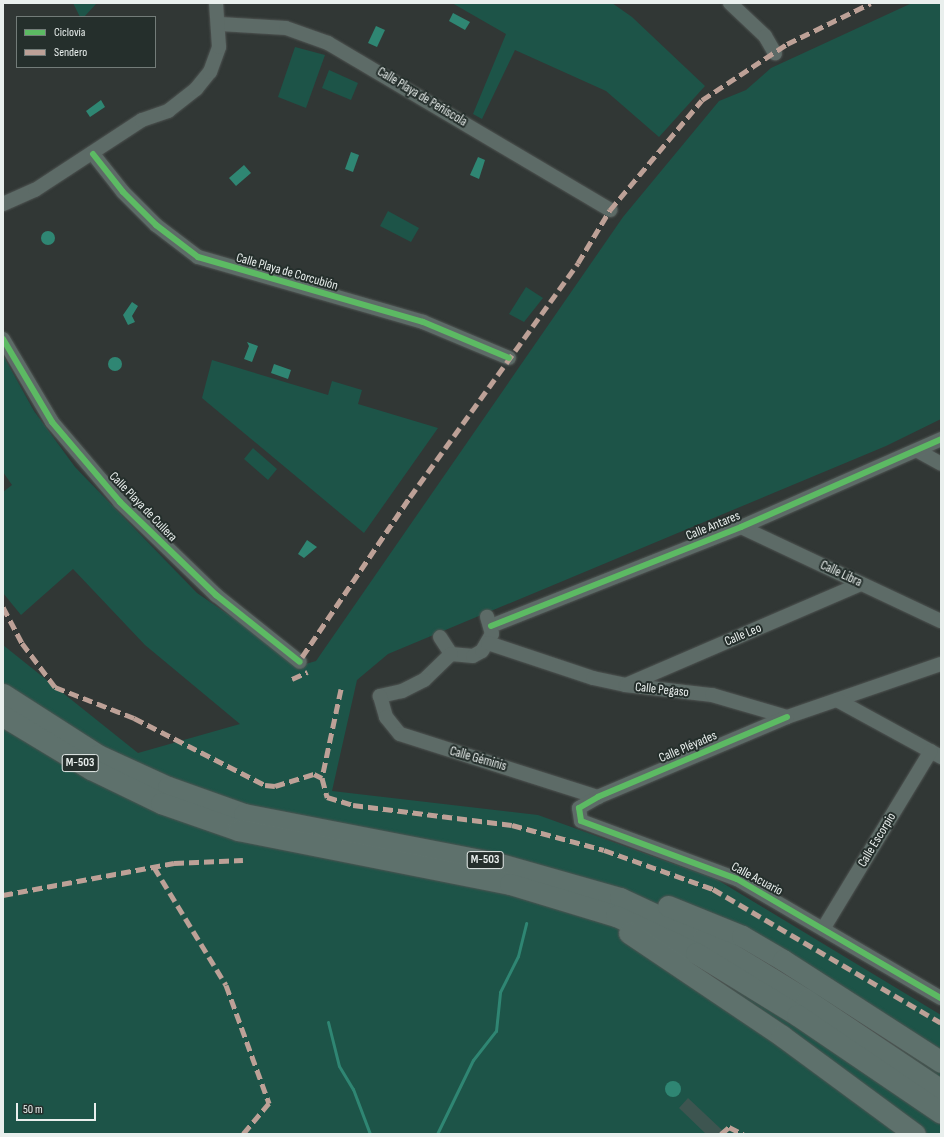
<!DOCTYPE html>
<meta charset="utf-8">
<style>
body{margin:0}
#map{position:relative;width:944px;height:1137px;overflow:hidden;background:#313735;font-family:"Sofia Sans Condensed",sans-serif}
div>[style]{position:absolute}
.green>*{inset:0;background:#1d5448}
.water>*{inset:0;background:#2f8673}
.round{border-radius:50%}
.stream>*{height:3px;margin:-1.5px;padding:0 1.5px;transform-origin:1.5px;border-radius:1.5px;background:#2f8673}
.building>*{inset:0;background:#3d5550}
.roads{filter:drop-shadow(0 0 1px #4f5452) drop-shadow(0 0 1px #4f5452)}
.minor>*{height:14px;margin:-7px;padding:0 7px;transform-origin:7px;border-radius:7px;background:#5d6b67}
.highway>*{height:21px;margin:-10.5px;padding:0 10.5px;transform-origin:10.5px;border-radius:10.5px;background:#5e716c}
.quiet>*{height:5px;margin-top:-2.5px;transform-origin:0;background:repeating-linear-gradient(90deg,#bda197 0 10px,transparent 0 15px)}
.cycleway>*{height:6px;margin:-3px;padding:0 3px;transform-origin:3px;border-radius:3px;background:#5cba63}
span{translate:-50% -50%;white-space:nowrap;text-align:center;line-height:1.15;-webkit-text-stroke:4px #252f2c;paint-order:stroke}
.shield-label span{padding:1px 3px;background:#252f2c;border:1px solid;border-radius:3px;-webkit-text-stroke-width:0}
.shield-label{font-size:12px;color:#e9efed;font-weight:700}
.street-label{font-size:13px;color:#e9efed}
.frame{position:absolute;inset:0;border:4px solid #e9efed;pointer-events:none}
.legend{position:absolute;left:16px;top:16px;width:140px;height:52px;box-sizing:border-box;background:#252f2c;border:1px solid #737c79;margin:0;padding:5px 7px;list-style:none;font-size:12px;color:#e9efed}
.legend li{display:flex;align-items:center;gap:8px;height:20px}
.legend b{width:20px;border:1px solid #737c79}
.scale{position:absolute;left:16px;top:1103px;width:80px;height:18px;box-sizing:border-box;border:2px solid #e9efed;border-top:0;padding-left:5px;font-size:12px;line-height:14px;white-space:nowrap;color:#e9efed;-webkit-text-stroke:3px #252f2c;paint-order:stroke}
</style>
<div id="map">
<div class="green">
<div style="clip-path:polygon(73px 3px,97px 3px,84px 17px,80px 17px)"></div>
<div style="clip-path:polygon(452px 3px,612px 3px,632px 17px,705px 86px,659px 137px,606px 91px,515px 50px,482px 119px,473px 114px,506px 34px)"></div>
<div style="clip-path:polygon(912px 3px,941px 3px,941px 419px,886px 446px,388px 654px,357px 680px,332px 791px,538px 815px,716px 879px,941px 1015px,941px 1134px,3px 1134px,3px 645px,138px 753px,240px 724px,145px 645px,73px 569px,21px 615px,3px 593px,3px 492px,12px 485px,3px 472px,3px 355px,34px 411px,75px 467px,197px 593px,302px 665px,316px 661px,623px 217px,719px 101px,746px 90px,771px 68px)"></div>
<div style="clip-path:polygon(295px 47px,325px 55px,306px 108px,278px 97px)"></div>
<div style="clip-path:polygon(329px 70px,358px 83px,351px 100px,322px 88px)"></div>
<div style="clip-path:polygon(388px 211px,419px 228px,411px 242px,380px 226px)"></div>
<div style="clip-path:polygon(526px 287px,543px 298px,524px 322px,509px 314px)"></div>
<div style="clip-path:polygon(212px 360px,328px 395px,332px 381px,362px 390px,358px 404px,438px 428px,364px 533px,202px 398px)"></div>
<div style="clip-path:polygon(253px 448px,277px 469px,268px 480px,244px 459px)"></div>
</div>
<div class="water">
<div style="clip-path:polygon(453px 13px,470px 22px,465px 30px,449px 21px)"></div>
<div style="clip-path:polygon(376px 26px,385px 30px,377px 47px,368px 43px)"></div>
<div style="clip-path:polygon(101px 100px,105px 107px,90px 117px,86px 111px)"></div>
<div style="clip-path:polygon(351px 152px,359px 155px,353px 172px,345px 169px)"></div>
<div style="clip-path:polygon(478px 157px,485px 160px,479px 179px,470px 175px)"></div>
<div style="clip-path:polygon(244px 165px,251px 173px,236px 186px,229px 178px)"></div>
<div class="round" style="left:41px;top:231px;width:14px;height:14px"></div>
<div style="clip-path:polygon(132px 302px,138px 306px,132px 316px,135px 322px,128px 325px,123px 315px)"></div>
<div style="clip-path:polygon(247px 342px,258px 346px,252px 362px,244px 359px,249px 346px)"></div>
<div class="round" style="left:108px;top:357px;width:14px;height:14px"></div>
<div style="clip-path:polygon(274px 364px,291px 370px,288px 379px,271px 373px)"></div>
<div style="clip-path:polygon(307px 540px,317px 547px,304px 558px,298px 554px)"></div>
<div class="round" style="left:665px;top:1081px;width:16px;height:16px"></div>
</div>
<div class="stream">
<div style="left:328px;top:1022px;width:45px;rotate:76deg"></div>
<div style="left:339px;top:1066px;width:27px;rotate:59deg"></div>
<div style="left:353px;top:1089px;width:48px;rotate:69.3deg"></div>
<div style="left:437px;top:1134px;width:82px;rotate:-64.1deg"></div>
<div style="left:473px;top:1060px;width:37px;rotate:-52deg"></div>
<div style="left:496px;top:1031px;width:39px;rotate:-84deg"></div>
<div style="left:500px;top:992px;width:40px;rotate:-63.4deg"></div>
<div style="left:518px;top:956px;width:34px;rotate:-76deg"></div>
</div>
<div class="building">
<div style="clip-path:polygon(688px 1098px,722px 1130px,718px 1134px,706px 1134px,679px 1108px)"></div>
</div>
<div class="roads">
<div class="minor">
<div style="left:730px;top:3px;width:48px;rotate:43.3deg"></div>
<div style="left:765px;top:36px;width:20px;rotate:60deg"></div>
<div style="left:220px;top:24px;width:66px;rotate:3.5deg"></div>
<div style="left:286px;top:28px;width:45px;rotate:19.7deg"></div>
<div style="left:328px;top:43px;width:328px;rotate:30.6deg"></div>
<div style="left:93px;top:154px;width:48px;rotate:51.7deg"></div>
<div style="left:123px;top:192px;width:47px;rotate:45deg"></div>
<div style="left:156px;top:225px;width:53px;rotate:37.3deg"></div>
<div style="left:198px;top:257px;width:234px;rotate:16.1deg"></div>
<div style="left:423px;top:322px;width:93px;rotate:22.7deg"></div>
<div style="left:3px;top:204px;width:35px;rotate:-24deg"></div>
<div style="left:35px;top:190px;width:128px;rotate:-33.2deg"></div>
<div style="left:142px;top:120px;width:28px;rotate:-19deg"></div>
<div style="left:168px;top:111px;width:36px;rotate:-38deg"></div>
<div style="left:196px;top:89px;width:22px;rotate:-51deg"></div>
<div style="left:210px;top:72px;width:27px;rotate:-70deg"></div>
<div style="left:219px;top:47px;width:44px;rotate:-93.9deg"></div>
<div style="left:3px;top:339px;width:96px;rotate:59.4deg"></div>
<div style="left:52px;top:422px;width:105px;rotate:49.6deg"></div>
<div style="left:120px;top:502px;width:134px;rotate:44.1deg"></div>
<div style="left:216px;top:595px;width:107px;rotate:38.6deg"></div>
<div style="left:918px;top:451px;width:26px;rotate:29deg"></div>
<div style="left:741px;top:527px;width:221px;rotate:25.2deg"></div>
<div style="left:491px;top:626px;width:269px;rotate:-21.6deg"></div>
<div style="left:741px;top:527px;width:219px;rotate:-23.7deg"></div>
<div style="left:440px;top:637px;width:20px;rotate:57deg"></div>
<div style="left:451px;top:654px;width:22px;rotate:5deg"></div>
<div style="left:473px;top:656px;width:10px;rotate:-29deg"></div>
<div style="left:482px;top:651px;width:20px;rotate:-60deg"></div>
<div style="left:492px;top:634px;width:18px;rotate:-106deg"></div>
<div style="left:488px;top:643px;width:111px;rotate:18.4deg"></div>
<div style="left:593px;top:678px;width:33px;rotate:12deg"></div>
<div style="left:625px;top:685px;width:88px;rotate:6.6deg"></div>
<div style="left:712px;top:695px;width:78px;rotate:16.3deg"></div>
<div style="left:787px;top:717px;width:163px;rotate:-19deg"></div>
<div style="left:451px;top:654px;width:37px;rotate:136deg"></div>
<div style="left:424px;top:680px;width:25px;rotate:153deg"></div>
<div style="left:402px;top:691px;width:23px;rotate:167deg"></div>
<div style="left:380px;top:696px;width:22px;rotate:74deg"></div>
<div style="left:386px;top:717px;width:22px;rotate:51deg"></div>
<div style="left:400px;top:734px;width:208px;rotate:17.7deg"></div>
<div style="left:626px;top:685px;width:256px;rotate:-23.3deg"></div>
<div style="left:837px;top:700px;width:119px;rotate:28.7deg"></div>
<div style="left:787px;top:717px;width:205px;rotate:157.1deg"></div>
<div style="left:598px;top:797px;width:22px;rotate:150deg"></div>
<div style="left:579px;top:808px;width:13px;rotate:81deg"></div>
<div style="left:581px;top:821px;width:166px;rotate:20.4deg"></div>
<div style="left:737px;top:879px;width:236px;rotate:30.3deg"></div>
<div style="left:823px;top:929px;width:208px;rotate:-58.8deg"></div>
</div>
<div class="highway">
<div style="left:3px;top:694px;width:113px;rotate:32.7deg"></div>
<div style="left:98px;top:755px;width:77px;rotate:24.6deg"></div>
<div style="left:168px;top:787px;width:81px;rotate:19.6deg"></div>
<div style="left:244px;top:814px;width:258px;rotate:11deg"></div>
<div style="left:497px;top:863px;width:128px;rotate:15.9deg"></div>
<div style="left:620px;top:898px;width:93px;rotate:24.9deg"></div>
<div style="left:704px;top:937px;width:121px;rotate:31.5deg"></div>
<div style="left:807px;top:1000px;width:161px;rotate:33.9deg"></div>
<div style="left:3px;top:716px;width:103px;rotate:31.1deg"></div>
<div style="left:91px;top:769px;width:78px;rotate:25.9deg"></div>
<div style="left:161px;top:803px;width:82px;rotate:19.3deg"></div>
<div style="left:238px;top:830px;width:277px;rotate:11.2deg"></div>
<div style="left:510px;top:884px;width:111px;rotate:16.8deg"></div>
<div style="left:616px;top:916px;width:88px;rotate:24.8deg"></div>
<div style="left:696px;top:953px;width:119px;rotate:31.5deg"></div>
<div style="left:797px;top:1015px;width:174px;rotate:34.2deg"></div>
<div style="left:668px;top:906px;width:80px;rotate:22.1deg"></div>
<div style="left:742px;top:936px;width:48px;rotate:30.3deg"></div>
<div style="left:783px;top:960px;width:188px;rotate:32.8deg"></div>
<div style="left:629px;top:933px;width:184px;rotate:33.9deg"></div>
<div style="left:782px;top:1036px;width:165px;rotate:36.4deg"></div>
</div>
</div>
<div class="quiet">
<div style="left:3px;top:607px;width:41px;rotate:62.2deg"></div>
<div style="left:22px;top:643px;width:55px;rotate:53.1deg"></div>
<div style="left:55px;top:687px;width:85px;rotate:21.4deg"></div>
<div style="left:134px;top:718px;width:147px;rotate:27.1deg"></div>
<div style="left:265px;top:785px;width:10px;rotate:6deg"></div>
<div style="left:275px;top:786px;width:41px;rotate:-17.1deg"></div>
<div style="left:314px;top:774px;width:9px;rotate:27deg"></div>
<div style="left:302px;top:657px;width:193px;rotate:-56deg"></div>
<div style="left:410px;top:497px;width:288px;rotate:-54.3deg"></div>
<div style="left:578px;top:263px;width:62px;rotate:-58.9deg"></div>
<div style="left:610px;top:210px;width:143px;rotate:-50.1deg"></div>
<div style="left:702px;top:100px;width:102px;rotate:-33.4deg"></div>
<div style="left:787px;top:44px;width:93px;rotate:-26deg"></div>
<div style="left:292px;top:679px;width:17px;rotate:-24deg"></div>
<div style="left:341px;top:689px;width:91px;rotate:102.1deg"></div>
<div style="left:322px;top:778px;width:20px;rotate:75deg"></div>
<div style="left:327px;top:797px;width:27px;rotate:17deg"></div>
<div style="left:353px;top:805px;width:160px;rotate:7.2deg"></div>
<div style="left:512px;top:825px;width:95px;rotate:15.2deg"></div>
<div style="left:604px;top:850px;width:116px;rotate:19.7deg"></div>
<div style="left:713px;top:889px;width:264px;rotate:30.4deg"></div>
<div style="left:154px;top:867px;width:138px;rotate:58.6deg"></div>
<div style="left:226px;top:985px;width:126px;rotate:70deg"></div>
<div style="left:269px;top:1103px;width:40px;rotate:130deg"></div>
<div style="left:3px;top:895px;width:174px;rotate:-10.6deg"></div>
<div style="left:174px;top:863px;width:69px;rotate:-2.5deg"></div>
<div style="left:721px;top:1134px;width:11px;rotate:-41deg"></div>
<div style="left:729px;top:1127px;width:16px;rotate:27deg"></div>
</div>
<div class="cycleway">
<div style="left:93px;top:154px;width:48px;rotate:51.7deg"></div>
<div style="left:123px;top:192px;width:47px;rotate:45deg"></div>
<div style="left:156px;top:225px;width:53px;rotate:37.3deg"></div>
<div style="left:198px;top:257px;width:234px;rotate:16.1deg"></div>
<div style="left:423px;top:322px;width:93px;rotate:22.7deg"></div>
<div style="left:3px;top:339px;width:96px;rotate:59.4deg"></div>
<div style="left:52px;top:422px;width:105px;rotate:49.6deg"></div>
<div style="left:120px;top:502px;width:134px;rotate:44.1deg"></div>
<div style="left:216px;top:595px;width:107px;rotate:38.6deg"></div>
<div style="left:491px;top:626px;width:269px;rotate:-21.6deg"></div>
<div style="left:741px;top:527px;width:219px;rotate:-23.7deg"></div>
<div style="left:787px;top:717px;width:205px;rotate:157.1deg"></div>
<div style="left:598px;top:797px;width:22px;rotate:150deg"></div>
<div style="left:579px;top:808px;width:13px;rotate:81deg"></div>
<div style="left:581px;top:821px;width:166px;rotate:20.4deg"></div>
<div style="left:737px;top:879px;width:236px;rotate:30.3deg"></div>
</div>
<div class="shield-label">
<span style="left:80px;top:763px">M-503</span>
<span style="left:485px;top:860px">M-503</span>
</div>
<div class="street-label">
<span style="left:422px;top:97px;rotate:31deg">Calle Playa de Peñíscola</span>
<span style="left:287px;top:272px;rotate:16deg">Calle Playa de Corcubión</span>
<span style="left:143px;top:507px;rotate:46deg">Calle Playa de Cullera</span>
<span style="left:713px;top:526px;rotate:-22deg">Calle Antares</span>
<span style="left:841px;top:574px;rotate:25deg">Calle Libra</span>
<span style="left:743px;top:635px;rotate:-23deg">Calle Leo</span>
<span style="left:662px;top:690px;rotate:6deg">Calle Pegaso</span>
<span style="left:688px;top:747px;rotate:-23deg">Calle Pléyades</span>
<span style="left:478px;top:759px;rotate:16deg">Calle Géminis</span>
<span style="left:877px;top:840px;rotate:-59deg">Calle Escorpio</span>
<span style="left:757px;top:879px;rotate:28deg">Calle Acuario</span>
</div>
<div class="frame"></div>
<ul class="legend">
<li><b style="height:5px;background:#5cba63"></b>Ciclovía</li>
<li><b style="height:5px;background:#bda197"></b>Sendero</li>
</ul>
<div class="scale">50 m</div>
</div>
